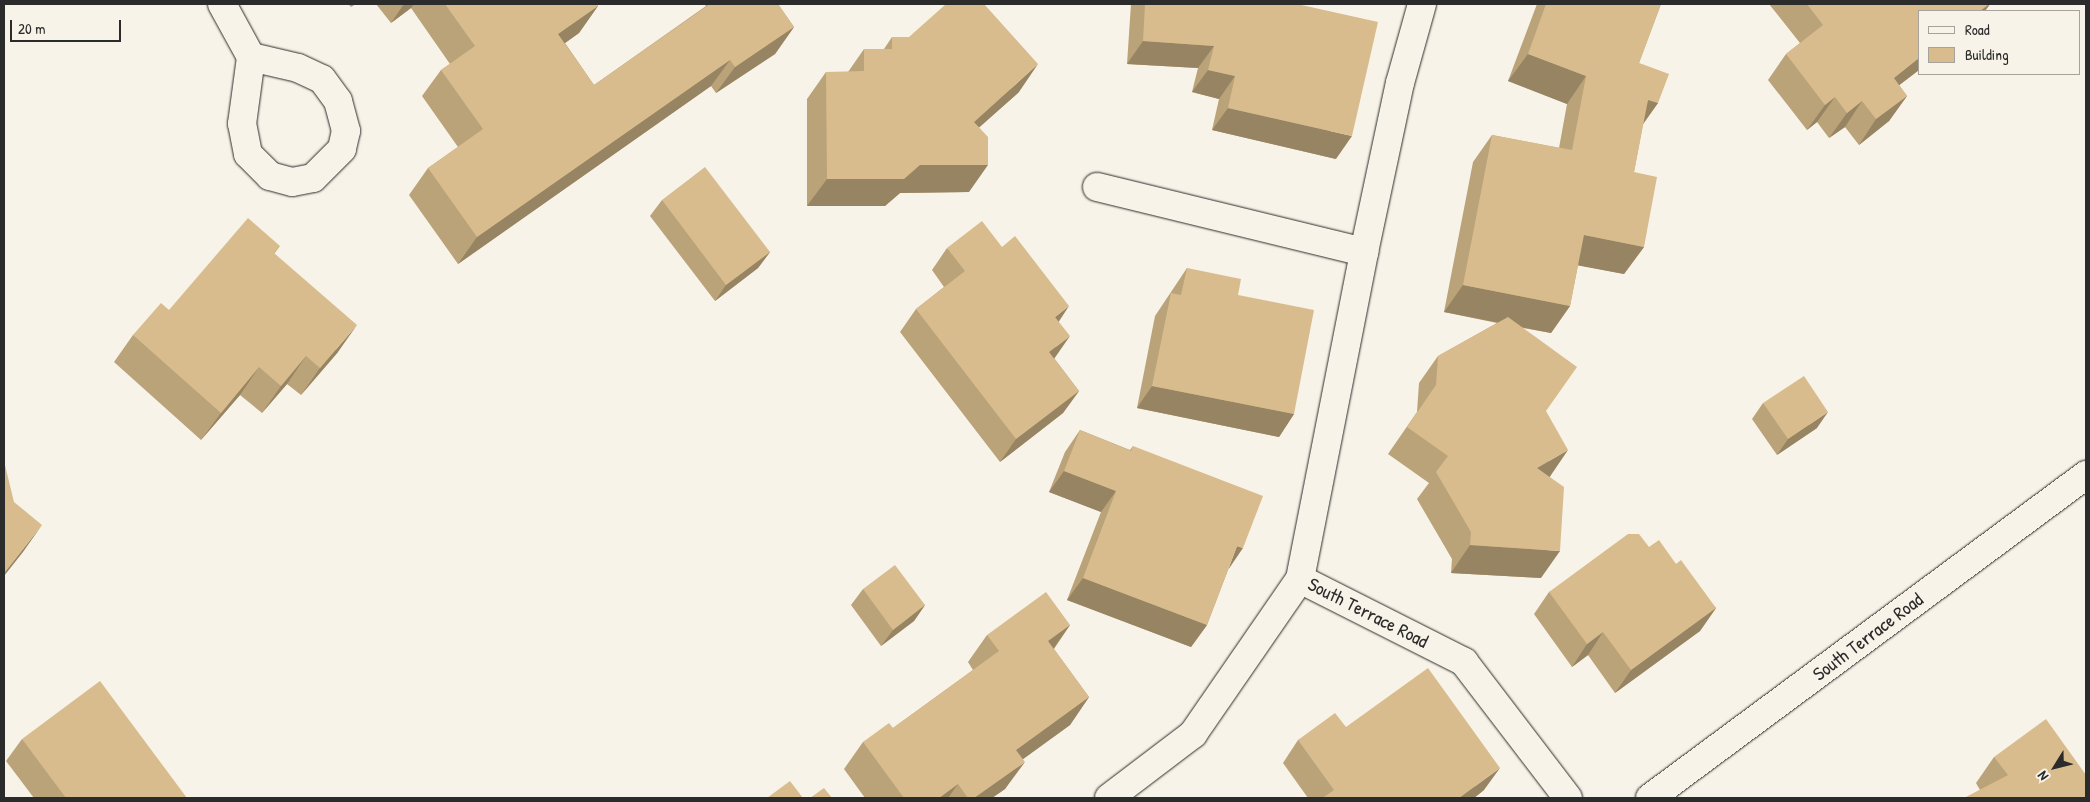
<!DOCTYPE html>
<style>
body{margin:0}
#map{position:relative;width:2090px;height:802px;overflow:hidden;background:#f7f3e8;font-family:"Patrick Hand",sans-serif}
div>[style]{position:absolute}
.roads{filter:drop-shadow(0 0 1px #2b2b2b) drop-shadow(0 0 1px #2b2b2b)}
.minor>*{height:28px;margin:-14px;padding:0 14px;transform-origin:14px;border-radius:14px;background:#f7f3e8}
.wall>*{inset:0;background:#baa279}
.shaded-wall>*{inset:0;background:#978463}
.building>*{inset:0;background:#d8bc8d}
span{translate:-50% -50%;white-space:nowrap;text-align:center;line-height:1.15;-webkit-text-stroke:5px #f7f3e8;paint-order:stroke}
.street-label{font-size:19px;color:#2b2b2b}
.frame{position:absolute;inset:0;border:5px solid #2b2b2b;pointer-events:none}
.legend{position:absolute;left:1918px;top:10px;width:162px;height:65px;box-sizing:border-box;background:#f7f3e8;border:1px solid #a5a39c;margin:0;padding:6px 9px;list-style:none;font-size:15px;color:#2b2b2b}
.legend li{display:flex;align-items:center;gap:10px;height:25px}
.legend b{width:25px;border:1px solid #a5a39c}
.north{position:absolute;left:2030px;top:742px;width:50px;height:50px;-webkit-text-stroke:4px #f7f3e8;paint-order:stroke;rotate:234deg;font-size:14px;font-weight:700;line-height:20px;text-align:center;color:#2b2b2b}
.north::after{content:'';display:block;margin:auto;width:18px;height:22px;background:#2b2b2b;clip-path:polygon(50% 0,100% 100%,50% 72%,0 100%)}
.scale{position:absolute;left:10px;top:20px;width:111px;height:22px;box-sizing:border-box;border:2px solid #2b2b2b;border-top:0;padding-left:6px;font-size:15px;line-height:18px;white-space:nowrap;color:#2b2b2b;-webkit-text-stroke:4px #f7f3e8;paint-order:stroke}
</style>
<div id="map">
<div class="roads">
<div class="minor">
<div style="left:222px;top:4px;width:60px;rotate:61.3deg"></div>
<div style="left:251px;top:57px;width:48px;rotate:13.2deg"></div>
<div style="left:298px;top:68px;width:26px;rotate:25deg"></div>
<div style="left:322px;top:79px;width:27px;rotate:54deg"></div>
<div style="left:338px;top:101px;width:31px;rotate:75deg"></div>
<div style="left:346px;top:131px;width:18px;rotate:103deg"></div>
<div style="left:342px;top:149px;width:41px;rotate:135deg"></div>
<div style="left:313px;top:178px;width:21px;rotate:169deg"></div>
<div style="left:292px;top:182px;width:23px;rotate:-165deg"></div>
<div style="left:270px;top:176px;width:31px;rotate:-135deg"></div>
<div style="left:248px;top:154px;width:31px;rotate:-101deg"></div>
<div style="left:242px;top:124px;width:68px;rotate:-82.3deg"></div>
<div style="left:1097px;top:187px;width:275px;rotate:13.7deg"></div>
<div style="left:1300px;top:579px;width:184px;rotate:26.8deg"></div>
<div style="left:1464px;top:662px;width:171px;rotate:52.6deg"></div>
<div style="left:1109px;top:798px;width:106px;rotate:-37.3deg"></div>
<div style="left:1193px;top:734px;width:188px;rotate:-55.4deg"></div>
<div style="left:1300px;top:579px;width:333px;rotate:-78.9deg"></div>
<div style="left:1364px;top:252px;width:173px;rotate:-78deg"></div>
<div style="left:1400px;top:83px;width:82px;rotate:-74.4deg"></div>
<div style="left:1650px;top:798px;width:543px;rotate:-36.53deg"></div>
</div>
</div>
<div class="wall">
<div style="clip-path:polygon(348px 4px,356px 4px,351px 7px)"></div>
<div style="clip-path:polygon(376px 4px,596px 4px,598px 6px,579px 33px,565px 43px,594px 85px,706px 6px,704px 4px,778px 4px,794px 27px,775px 54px,716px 93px,711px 86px,458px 264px,409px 195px,428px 168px,458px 147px,422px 96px,441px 70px,450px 64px,411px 8px,391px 23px)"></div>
<div style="clip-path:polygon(1131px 4px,1297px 4px,1336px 159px,1212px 130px,1219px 99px,1192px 92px,1198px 68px,1127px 64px)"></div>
<div style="clip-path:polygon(1537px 4px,1661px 4px,1639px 63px,1658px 103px,1643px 124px,1634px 172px,1644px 247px,1624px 274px,1578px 265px,1570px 306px,1551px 333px,1523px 328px,1546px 411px,1550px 477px,1541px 578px,1451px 573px,1452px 559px,1417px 499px,1429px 483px,1388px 454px,1417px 412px,1419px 383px,1438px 356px,1497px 323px,1444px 312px,1473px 162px,1492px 135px,1559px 148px,1567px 104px,1508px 81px)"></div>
<div style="clip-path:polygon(1769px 4px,1990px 4px,1985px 11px,1919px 11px,1919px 70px,1899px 85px,1907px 96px,1889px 121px,1859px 145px,1845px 127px,1829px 138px,1817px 122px,1807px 130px,1768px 80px,1786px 54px,1800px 43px)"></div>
<div style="clip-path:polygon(892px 37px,1019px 92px,979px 127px,969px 192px,900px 193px,885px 206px,807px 206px,807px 99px,826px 72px,848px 72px,864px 49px,884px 49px)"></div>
<div style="clip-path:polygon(662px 200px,770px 252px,758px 268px,715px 301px,650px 216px)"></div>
<div style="clip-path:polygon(280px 246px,274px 254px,338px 352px,301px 395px,287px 384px,262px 413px,240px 395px,201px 440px,114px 362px,133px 335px,169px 310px)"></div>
<div style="clip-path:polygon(947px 248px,1059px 322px,1054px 358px,1079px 391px,1063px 413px,1000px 462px,900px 332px,916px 309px,944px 287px,932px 270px)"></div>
<div style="clip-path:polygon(1187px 268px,1238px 295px,1294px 414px,1279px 437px,1137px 408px,1155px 316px)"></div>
<div style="clip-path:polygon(1763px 403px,1817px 428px,1777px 455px,1752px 419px)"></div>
<div style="clip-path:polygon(1080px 430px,1130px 450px,1133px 446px,1228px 570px,1207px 625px,1191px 647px,1067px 600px,1101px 512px,1049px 492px,1065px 452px)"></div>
<div style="clip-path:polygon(1649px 547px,1676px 564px,1716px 608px,1700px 631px,1615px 693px,1588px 655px,1572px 667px,1534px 614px,1549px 592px)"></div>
<div style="clip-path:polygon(863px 589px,925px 605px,914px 621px,881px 646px,851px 605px)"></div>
<div style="clip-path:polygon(1070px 625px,1054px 649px,1089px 697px,1070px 725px,1023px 759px,1005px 789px,992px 798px,865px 798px,844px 769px,863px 742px,893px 728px,973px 670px,968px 662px,987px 635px)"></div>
<div style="clip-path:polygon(1346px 727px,1484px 790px,1474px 798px,1308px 798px,1283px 763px,1298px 740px)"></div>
<div style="clip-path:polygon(22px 739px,187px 798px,34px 798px,6px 761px)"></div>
<div style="clip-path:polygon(1994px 757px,2086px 775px,1980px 790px,1976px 783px)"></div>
</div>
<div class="shaded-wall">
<div style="clip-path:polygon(404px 4px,414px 4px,411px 8px,391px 23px)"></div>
<div style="clip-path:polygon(1990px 4px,1985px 11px,1980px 11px)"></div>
<div style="clip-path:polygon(598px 6px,579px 33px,540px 61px,558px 34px)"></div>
<div style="clip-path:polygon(794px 27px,775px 54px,716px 93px,735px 67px)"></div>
<div style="clip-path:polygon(1143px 41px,1214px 46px,1198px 68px,1127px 64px)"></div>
<div style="clip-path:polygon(1528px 54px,1586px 76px,1567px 104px,1508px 81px)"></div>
<div style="clip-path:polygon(1919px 58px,1919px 70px,1876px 103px,1894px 78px)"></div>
<div style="clip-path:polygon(730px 60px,711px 86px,458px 264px,477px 237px)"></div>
<div style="clip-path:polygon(1038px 64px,1019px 92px,955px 149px,974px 122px)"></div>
<div style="clip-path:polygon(1208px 70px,1235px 76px,1219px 99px,1192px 92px)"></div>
<div style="clip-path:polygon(1907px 96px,1889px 121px,1859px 145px,1876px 119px)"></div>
<div style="clip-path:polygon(1835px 97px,1817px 122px,1807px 130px,1825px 105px)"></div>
<div style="clip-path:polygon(1648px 100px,1658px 103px,1638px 131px)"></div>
<div style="clip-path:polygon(1862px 101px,1845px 127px,1829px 138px,1847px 113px)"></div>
<div style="clip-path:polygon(1228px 108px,1352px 136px,1336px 159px,1212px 130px)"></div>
<div style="clip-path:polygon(920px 165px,988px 165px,969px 192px,900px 193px,885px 206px,807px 206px,827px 179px)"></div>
<div style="clip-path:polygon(1584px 235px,1644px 247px,1624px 274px,1565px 263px)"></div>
<div style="clip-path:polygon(770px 252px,758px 268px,715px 301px,726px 285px)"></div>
<div style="clip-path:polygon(1463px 285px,1570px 306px,1551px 333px,1444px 312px)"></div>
<div style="clip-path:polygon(1069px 306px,1054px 329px,1055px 317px)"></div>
<div style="clip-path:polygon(357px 325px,338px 352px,301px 395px,320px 368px)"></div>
<div style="clip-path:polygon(1070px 336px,1054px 359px,1049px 352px)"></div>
<div style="clip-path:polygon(306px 356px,287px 384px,262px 413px,281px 386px)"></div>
<div style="clip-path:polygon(259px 367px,240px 395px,201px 440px,221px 413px)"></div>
<div style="clip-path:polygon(1152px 386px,1294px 414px,1279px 437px,1137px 408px)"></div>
<div style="clip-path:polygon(1079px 391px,1063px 413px,1000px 462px,1016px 439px)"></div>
<div style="clip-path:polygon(1828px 412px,1817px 428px,1777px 455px,1788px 439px)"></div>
<div style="clip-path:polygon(1568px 450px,1549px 478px,1537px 468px)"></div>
<div style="clip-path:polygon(1064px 471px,1116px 491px,1101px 512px,1049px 492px)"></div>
<div style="clip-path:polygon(42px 525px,23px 552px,4px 576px,4px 573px)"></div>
<div style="clip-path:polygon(1470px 545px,1560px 551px,1541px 578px,1451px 573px)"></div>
<div style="clip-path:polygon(1237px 546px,1243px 548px,1228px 570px)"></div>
<div style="clip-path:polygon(1083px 578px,1207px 625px,1191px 647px,1067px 600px)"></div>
<div style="clip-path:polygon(925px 605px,914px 621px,881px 646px,893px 630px)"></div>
<div style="clip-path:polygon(1716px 608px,1700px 631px,1615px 693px,1631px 670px)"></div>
<div style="clip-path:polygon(1070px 625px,1051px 652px,1048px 641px)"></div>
<div style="clip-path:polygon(1603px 632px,1588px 655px,1572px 667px,1587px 644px)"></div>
<div style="clip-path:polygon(1089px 697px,1070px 725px,997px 778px,1016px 750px)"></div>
<div style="clip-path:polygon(1025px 762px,1005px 789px,992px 798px,974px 798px)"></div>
<div style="clip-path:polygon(1500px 768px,1484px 790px,1474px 798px,1459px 798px)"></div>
<div style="clip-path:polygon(958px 784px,948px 798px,939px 798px)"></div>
</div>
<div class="building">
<div style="clip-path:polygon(445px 4px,596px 4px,598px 6px,558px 34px,594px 85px,710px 4px,778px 4px,794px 27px,735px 67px,730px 60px,477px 237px,428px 168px,483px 129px,441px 70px,475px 46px)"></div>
<div style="clip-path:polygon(946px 4px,984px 4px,1038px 64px,974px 122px,988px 137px,988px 165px,920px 165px,904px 179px,827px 179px,826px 72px,864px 71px,864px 49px,892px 49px,892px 37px,909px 37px)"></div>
<div style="clip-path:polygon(1145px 4px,1297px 4px,1378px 22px,1352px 136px,1228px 108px,1235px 76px,1208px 70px,1214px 46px,1143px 41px)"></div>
<div style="clip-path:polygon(1546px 4px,1661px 4px,1639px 63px,1669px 74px,1658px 103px,1648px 100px,1634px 172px,1657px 177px,1644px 247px,1584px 235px,1570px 306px,1463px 285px,1492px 135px,1572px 150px,1586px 76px,1528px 54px)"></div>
<div style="clip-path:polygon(1807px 4px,1989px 4px,1980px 11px,1919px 11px,1919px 58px,1894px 78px,1907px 96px,1876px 119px,1862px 101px,1847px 113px,1835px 97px,1825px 105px,1786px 54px,1823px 25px)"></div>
<div style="clip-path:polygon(705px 167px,770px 252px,726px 285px,662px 200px)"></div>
<div style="clip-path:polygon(248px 218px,280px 246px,274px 253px,357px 325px,320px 368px,306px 356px,281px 386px,259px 367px,221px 413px,133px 335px,161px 303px,169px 310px)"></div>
<div style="clip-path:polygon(982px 221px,1002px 247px,1015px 236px,1069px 306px,1055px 317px,1070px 336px,1049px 352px,1079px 391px,1016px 439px,916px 309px,965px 271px,947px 248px)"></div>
<div style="clip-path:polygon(1187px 268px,1241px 279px,1238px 295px,1314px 310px,1294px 414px,1152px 386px,1171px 293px,1181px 295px)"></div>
<div style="clip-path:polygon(1508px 317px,1577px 367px,1546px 411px,1568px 450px,1537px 468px,1564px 487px,1560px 551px,1470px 545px,1471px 532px,1436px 472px,1448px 456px,1407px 427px,1436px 385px,1438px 356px)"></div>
<div style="clip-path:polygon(1804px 376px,1828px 412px,1788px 439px,1763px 403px)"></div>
<div style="clip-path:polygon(1080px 430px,1131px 451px,1133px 446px,1263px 496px,1243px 548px,1237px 546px,1207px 625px,1083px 578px,1116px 491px,1064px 471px)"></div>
<div style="clip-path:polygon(4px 461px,14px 502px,42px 525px,4px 573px)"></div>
<div style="clip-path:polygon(1628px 534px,1639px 534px,1649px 547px,1659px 540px,1676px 564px,1681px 560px,1716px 608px,1631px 670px,1603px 632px,1587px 644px,1549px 592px)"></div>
<div style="clip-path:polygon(895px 565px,925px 605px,893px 630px,863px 589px)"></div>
<div style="clip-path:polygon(1046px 592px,1070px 625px,1048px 641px,1089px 697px,1016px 750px,1025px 762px,974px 798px,968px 798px,958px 784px,939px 798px,904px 798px,863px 742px,889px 723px,893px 728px,999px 651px,987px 635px)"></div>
<div style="clip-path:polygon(1428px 668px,1500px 768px,1459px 798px,1324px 798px,1324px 797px,1334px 790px,1298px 740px,1335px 713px,1346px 727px)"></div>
<div style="clip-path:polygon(100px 681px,187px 798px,66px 798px,22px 739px)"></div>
<div style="clip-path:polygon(2046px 719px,2086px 775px,2086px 798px,1964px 798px,2008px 775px,1994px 757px)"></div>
<div style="clip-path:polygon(790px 781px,803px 798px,767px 798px)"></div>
<div style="clip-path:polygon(824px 788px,832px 798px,810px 798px)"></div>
</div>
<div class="street-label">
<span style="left:1368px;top:613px;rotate:27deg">South Terrace Road</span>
<span style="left:1868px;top:637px;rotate:-37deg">South Terrace Road</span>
</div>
<div class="frame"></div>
<ul class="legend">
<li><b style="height:6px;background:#f7f3e8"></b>Road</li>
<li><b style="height:14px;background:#d8bc8d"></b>Building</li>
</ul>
<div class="north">N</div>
<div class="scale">20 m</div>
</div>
